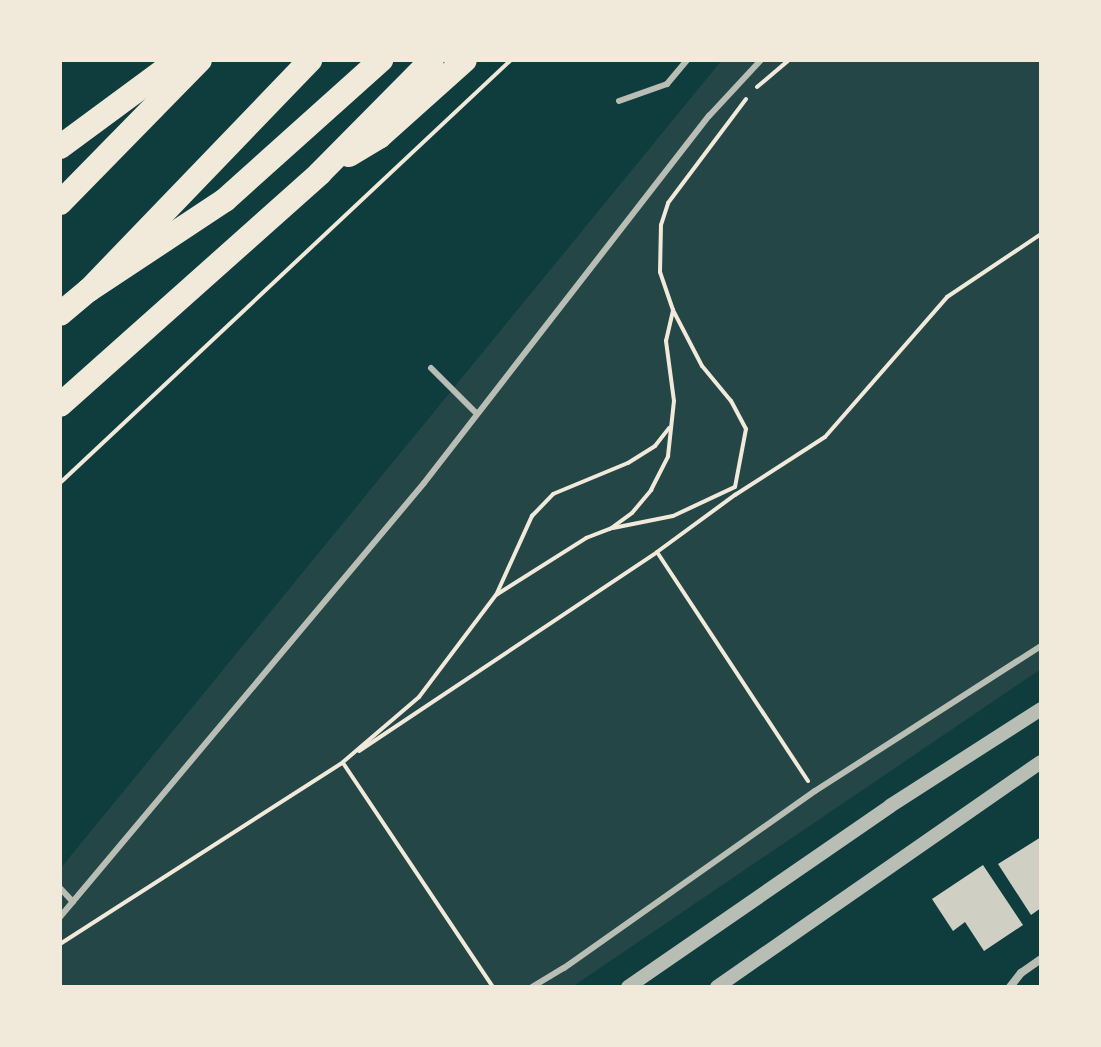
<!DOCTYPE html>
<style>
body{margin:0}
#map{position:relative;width:1101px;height:1047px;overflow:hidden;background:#0f3d3e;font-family:"Playfair Display",serif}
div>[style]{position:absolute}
.green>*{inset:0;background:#244646}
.building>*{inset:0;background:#cfcfc3}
.path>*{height:4px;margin:-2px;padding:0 2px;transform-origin:2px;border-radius:2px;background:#f1e9da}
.service>*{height:6px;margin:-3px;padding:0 3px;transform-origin:3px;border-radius:3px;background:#b8beb3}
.minor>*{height:8px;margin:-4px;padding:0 4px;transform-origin:4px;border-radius:4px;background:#b8beb3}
.tertiary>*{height:14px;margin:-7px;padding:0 7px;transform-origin:7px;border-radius:7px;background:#b8beb3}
.motorway>*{height:24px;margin:-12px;padding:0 12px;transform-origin:12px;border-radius:12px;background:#f1e9da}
span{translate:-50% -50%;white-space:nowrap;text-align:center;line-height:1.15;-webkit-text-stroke:7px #f1e9da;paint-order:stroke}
.frame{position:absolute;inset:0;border:62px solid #f1e9da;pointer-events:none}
</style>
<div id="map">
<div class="green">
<div style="clip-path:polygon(722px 60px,1041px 60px,1041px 669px,572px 987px,60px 987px,60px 869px)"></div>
</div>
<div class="building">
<div style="clip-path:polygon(1041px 837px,1041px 908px,1031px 915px,998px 864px)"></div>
<div style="clip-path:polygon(983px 865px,1023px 925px,984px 951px,965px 922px,953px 931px,932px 899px)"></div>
</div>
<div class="path">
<div style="left:757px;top:87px;width:42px;rotate:-40.2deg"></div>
<div style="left:60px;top:483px;width:618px;rotate:-43.17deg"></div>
<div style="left:613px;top:528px;width:61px;rotate:-11.3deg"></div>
<div style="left:673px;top:516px;width:68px;rotate:-25.1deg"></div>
<div style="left:735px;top:487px;width:59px;rotate:-79.3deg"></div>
<div style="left:746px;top:429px;width:32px;rotate:-118deg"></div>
<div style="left:731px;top:401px;width:45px;rotate:-129.6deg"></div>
<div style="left:702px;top:366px;width:61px;rotate:-117.4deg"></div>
<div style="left:497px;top:593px;width:85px;rotate:-65.6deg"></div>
<div style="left:532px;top:516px;width:30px;rotate:-46deg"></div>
<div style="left:553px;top:494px;width:81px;rotate:-22.5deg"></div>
<div style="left:628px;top:463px;width:32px;rotate:-32deg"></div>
<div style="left:655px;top:446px;width:23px;rotate:-52deg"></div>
<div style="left:359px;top:751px;width:358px;rotate:-33.7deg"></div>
<div style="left:343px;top:763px;width:270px;rotate:56.2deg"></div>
<div style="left:808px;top:781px;width:274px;rotate:-123.4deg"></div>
<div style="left:657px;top:552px;width:97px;rotate:-36.2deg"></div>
<div style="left:735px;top:495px;width:107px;rotate:-32.8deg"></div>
<div style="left:825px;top:437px;width:186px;rotate:-48.9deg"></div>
<div style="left:947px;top:297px;width:113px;rotate:-33.8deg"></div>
<div style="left:60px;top:944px;width:336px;rotate:-32.7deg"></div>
<div style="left:343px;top:762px;width:100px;rotate:-40.5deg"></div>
<div style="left:419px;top:697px;width:128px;rotate:-53deg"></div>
<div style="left:496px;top:595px;width:107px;rotate:-32.3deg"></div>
<div style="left:586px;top:538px;width:26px;rotate:-21deg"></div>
<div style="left:610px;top:529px;width:27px;rotate:-36deg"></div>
<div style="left:632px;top:513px;width:30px;rotate:-50deg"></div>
<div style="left:651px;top:490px;width:38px;rotate:-63deg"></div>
<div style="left:668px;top:456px;width:55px;rotate:-83.8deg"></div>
<div style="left:674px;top:401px;width:61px;rotate:-97.6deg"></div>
<div style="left:666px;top:341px;width:32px;rotate:-77deg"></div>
<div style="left:673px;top:310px;width:40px;rotate:-108.9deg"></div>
<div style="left:660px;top:272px;width:47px;rotate:-88.8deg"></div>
<div style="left:661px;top:225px;width:23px;rotate:-72deg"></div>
<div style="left:668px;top:203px;width:130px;rotate:-53.1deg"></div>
</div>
<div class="service">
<div style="left:619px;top:101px;width:51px;rotate:-19.5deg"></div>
<div style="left:667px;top:84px;width:31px;rotate:-50deg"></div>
<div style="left:431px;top:368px;width:65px;rotate:45deg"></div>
<div style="left:60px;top:888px;width:19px;rotate:47deg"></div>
<div style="left:60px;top:917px;width:566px;rotate:-50.01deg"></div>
<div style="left:424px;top:483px;width:465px;rotate:-52.2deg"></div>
<div style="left:709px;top:116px;width:76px;rotate:-47.1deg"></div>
<div style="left:532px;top:987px;width:37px;rotate:-31deg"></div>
<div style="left:564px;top:968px;width:307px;rotate:-35.2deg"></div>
<div style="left:815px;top:791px;width:269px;rotate:-32.7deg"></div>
</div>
<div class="minor">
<div style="left:1010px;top:987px;width:18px;rotate:-52deg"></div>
<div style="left:1021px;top:973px;width:24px;rotate:-35deg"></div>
</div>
<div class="tertiary">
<div style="left:628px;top:987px;width:318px;rotate:-34.6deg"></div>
<div style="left:890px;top:806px;width:179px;rotate:-32.7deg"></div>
<div style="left:717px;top:987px;width:394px;rotate:-34.8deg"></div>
</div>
<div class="motorway">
<div style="left:60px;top:147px;width:147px;rotate:-36.4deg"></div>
<div style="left:349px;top:155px;width:35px;rotate:-31deg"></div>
<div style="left:379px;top:137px;width:115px;rotate:-41.8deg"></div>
<div style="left:60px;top:203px;width:200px;rotate:-45.6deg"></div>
<div style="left:89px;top:290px;width:163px;rotate:-33.5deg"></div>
<div style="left:225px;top:200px;width:210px;rotate:-41.9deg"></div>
<div style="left:60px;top:314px;width:38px;rotate:-40deg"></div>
<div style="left:89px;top:290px;width:319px;rotate:-46.1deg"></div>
<div style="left:60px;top:405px;width:348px;rotate:-41.7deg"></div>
<div style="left:320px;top:173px;width:159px;rotate:-45.3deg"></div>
</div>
<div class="frame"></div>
</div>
